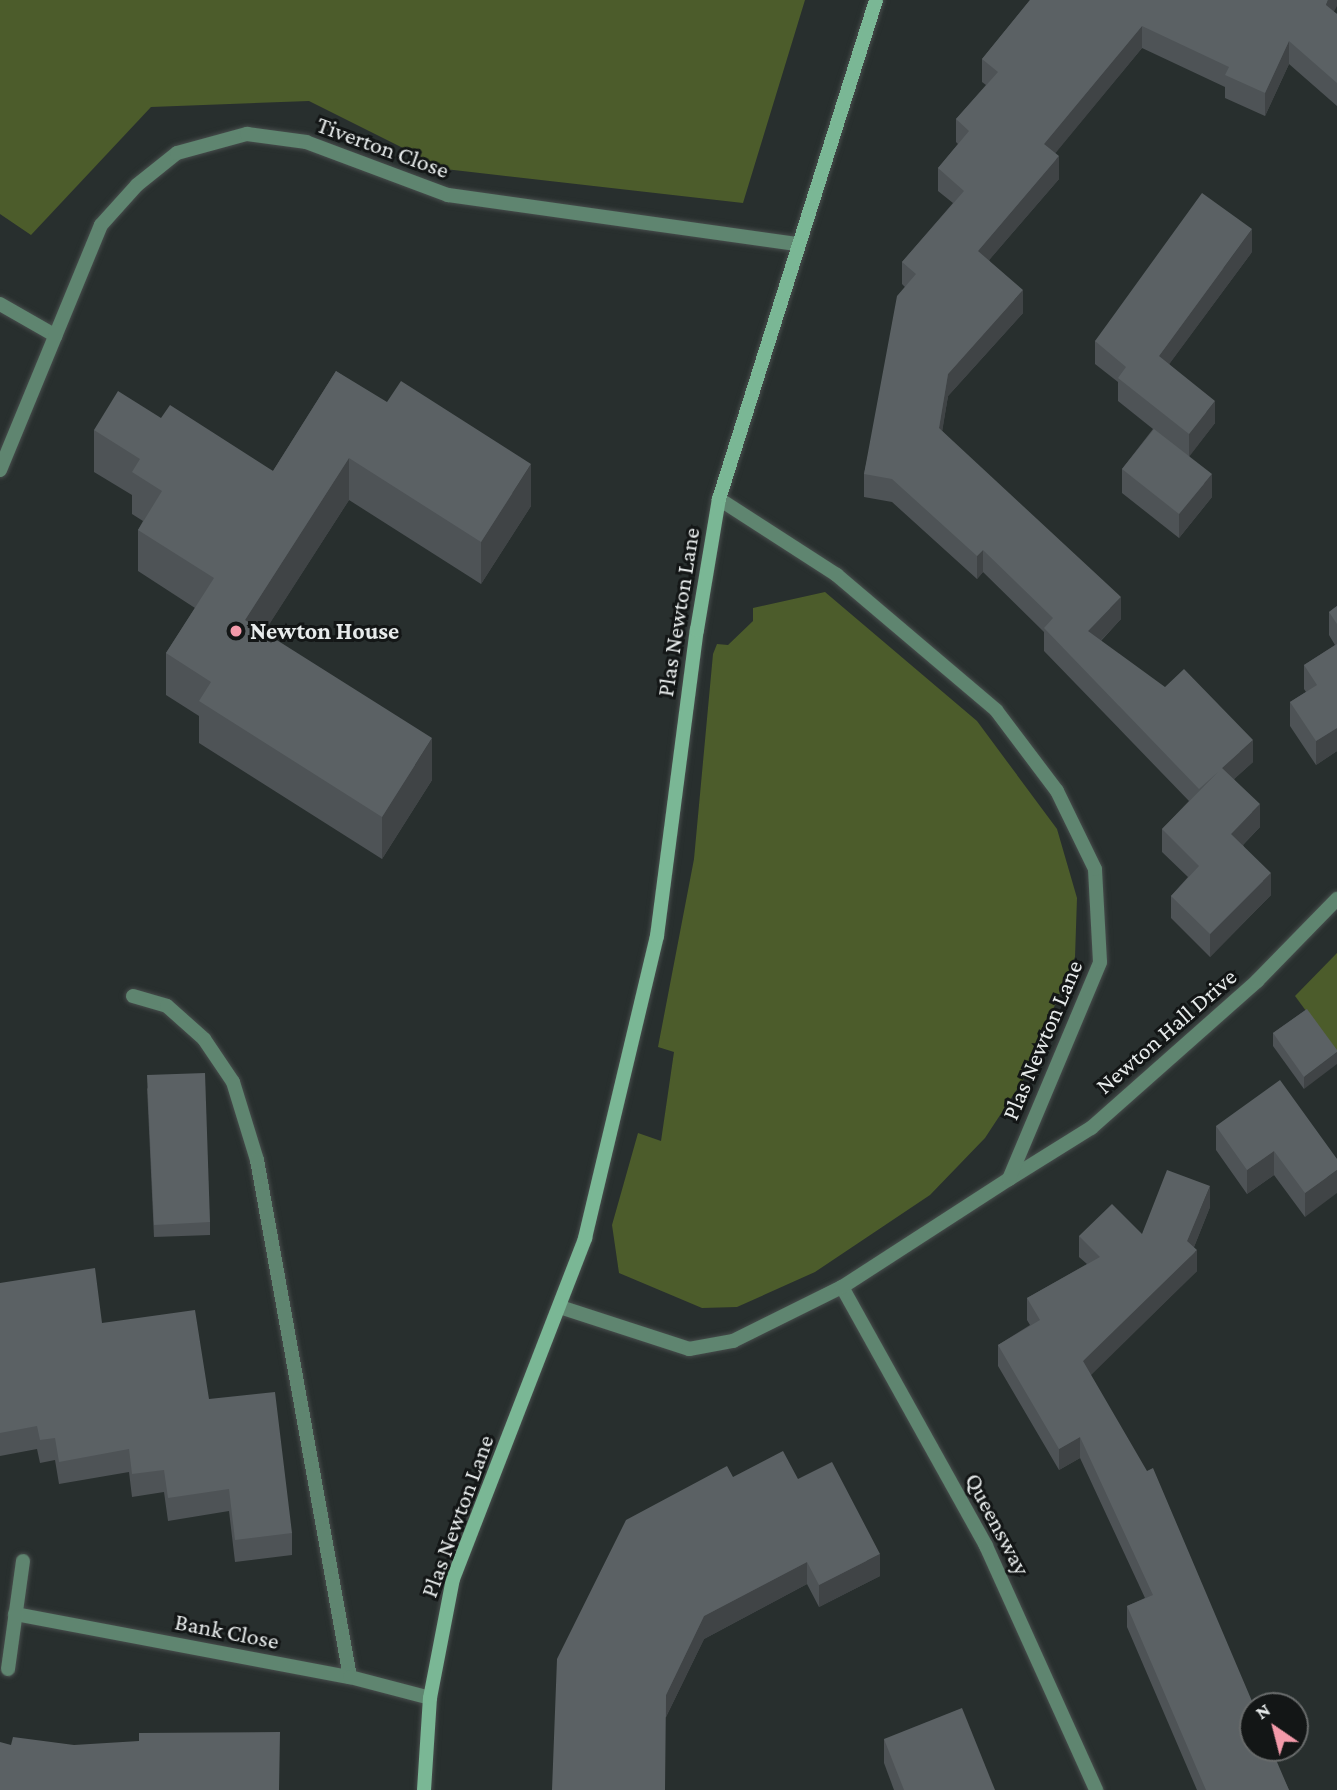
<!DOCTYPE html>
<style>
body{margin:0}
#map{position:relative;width:1337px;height:1790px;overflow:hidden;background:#282f2e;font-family:"Crimson Pro",serif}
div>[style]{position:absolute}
.green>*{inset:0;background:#4c5c2b}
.roads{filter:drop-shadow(0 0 2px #474d4c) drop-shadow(0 0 2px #474d4c)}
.lane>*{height:14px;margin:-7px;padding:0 7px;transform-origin:7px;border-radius:7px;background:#5f8570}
.street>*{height:14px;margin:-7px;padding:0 7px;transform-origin:7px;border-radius:7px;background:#5f8570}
.secondary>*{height:14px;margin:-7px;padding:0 7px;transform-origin:7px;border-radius:7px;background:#7ab795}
.wall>*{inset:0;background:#4e5356}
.shaded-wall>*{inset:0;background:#404446}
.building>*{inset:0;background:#5b6164}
.dots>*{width:19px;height:19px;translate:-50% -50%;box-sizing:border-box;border:4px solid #131616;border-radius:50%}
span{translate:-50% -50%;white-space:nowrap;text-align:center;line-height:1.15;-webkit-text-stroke:6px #131616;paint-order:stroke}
.street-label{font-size:24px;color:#e7ebeb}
.poi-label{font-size:24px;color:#e7ebeb;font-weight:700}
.left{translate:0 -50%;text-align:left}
.north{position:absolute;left:1239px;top:1692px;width:70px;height:70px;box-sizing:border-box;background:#131616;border:2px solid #686b6b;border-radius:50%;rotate:325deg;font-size:19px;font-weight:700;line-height:28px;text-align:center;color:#e7ebeb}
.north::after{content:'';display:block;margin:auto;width:24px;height:32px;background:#f39aaa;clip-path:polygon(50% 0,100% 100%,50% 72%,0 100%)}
</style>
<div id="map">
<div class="green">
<div style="clip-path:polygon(0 0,805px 0,743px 203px,445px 169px,309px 101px,151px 107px,31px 235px,0 214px)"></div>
<div style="clip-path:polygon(825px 592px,977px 721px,1057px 829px,1077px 898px,1075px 957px,1025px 1077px,985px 1138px,930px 1195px,815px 1272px,737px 1307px,702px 1308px,619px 1273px,612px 1225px,638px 1133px,661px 1141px,674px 1052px,658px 1047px,694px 859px,713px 654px,717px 644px,728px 645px,753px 621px,753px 608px)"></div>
<div style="clip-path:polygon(1337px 953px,1337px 1053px,1295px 996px)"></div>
</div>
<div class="roads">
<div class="lane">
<div style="left:133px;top:996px;width:35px;rotate:16deg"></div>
<div style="left:167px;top:1006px;width:50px;rotate:41.7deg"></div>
<div style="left:204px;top:1039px;width:52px;rotate:56deg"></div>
<div style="left:233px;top:1082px;width:82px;rotate:72.9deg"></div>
<div style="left:257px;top:1160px;width:525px;rotate:79.8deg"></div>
</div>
<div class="street">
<div style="left:0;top:304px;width:64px;rotate:29.7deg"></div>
<div style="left:0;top:470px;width:265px;rotate:-67.6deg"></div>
<div style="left:101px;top:225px;width:54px;rotate:-48deg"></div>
<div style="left:137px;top:185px;width:51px;rotate:-38.7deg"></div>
<div style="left:177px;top:153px;width:73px;rotate:-15.2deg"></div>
<div style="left:247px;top:134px;width:60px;rotate:7.7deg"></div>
<div style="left:306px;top:142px;width:152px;rotate:20.5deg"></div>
<div style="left:448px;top:195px;width:352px;rotate:8deg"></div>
<div style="left:1009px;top:1179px;width:97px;rotate:-31.9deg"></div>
<div style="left:1091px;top:1128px;width:222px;rotate:-41.5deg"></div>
<div style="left:1257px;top:981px;width:115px;rotate:-45.7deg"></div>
<div style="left:842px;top:1287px;width:296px;rotate:60.9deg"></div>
<div style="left:986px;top:1546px;width:268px;rotate:65.7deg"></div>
<div style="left:560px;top:1307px;width:136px;rotate:18deg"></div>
<div style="left:689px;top:1349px;width:45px;rotate:-10.3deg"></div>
<div style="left:733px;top:1341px;width:122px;rotate:-26.4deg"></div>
<div style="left:842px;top:1287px;width:199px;rotate:-32.9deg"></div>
<div style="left:1009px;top:1179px;width:235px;rotate:-67.2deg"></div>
<div style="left:1100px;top:962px;width:93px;rotate:-93.1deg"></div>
<div style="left:1095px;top:869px;width:87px;rotate:-116deg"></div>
<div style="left:1057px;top:791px;width:101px;rotate:-127deg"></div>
<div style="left:996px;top:710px;width:209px;rotate:-139.7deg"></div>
<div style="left:837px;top:575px;width:140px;rotate:-147.2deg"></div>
<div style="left:15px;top:1614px;width:341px;rotate:10.7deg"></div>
<div style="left:350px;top:1677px;width:83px;rotate:14.7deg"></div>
<div style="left:8px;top:1669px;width:109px;rotate:-82.1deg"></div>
</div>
<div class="secondary">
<div style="left:424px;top:1790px;width:92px;rotate:-86.3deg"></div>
<div style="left:430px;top:1698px;width:121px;rotate:-79.1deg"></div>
<div style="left:453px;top:1579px;width:366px;rotate:-68.8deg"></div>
<div style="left:585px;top:1238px;width:310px;rotate:-76.6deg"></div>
<div style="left:657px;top:936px;width:309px;rotate:-82.6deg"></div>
<div style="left:697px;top:630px;width:133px;rotate:-80.5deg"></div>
<div style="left:719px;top:499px;width:523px;rotate:-72.53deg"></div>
</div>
</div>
<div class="wall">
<div style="clip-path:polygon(1030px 0,1334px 12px,1337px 14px,1337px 106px,1289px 64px,1265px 116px,1225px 98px,1225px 87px,1142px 48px,1055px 153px,1059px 179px,989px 260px,1023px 313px,948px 396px,942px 431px,1121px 619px,1101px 641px,1253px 762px,1234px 779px,1260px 827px,1243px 845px,1271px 895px,1210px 957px,1171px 918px,1171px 896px,1188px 877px,1162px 852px,1162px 829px,1189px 801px,1044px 651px,1044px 632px,983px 572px,977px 579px,892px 502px,864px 497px,864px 474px,905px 287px,902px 284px,902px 262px,953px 203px,938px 191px,938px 168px,958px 144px,956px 142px,956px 119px,986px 85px,982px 82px,982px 59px)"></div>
<div style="clip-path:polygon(1252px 252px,1169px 364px,1215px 423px,1189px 456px,1212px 497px,1179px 538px,1122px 493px,1122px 469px,1153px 429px,1118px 401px,1118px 382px,1095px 364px,1095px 341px)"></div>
<div style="clip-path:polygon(336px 371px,531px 506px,481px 584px,349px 500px,264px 632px,432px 780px,382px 859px,199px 743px,199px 716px,166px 695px,166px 653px,195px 608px,138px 571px,138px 530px,143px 521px,132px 514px,132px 495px,94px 472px,94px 430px,161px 418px,273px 471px)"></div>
<div style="clip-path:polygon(1337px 606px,1337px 751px,1316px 765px,1290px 726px,1290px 702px,1306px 692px,1304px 689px,1304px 665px,1335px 645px,1329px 635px,1329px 612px)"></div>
<div style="clip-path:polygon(1307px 1009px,1304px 1089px,1273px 1046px,1273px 1033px)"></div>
<div style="clip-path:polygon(147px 1087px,210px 1222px,210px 1235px,154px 1237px)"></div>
<div style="clip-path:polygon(1216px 1126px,1337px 1159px,1305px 1217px,1274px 1175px,1247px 1194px,1216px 1150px)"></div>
<div style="clip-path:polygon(1210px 1207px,1194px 1247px,1197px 1271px,1090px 1375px,1289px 1790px,1197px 1790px,1127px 1627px,1127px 1606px,1145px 1598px,1080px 1458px,1059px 1470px,998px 1366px,998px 1345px,1030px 1325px,1027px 1320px,1027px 1298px,1087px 1264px,1079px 1257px,1079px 1236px,1142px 1234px)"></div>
<div style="clip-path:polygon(0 1283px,102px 1323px,209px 1399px,292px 1533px,292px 1555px,235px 1562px,229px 1511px,168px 1521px,164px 1492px,132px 1497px,129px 1472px,59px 1484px,55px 1460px,40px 1463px,37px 1449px,0 1456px)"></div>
<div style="clip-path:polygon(733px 1477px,798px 1479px,880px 1576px,819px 1607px,807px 1584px,704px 1639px,666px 1717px,552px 1790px)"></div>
<div style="clip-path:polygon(884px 1739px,995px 1790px,894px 1790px,884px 1763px)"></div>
</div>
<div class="shaded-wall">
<div style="clip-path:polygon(1328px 0,1337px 0,1337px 6px,1326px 27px,1326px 5px)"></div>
<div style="clip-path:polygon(1142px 26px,1142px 48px,1044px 167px,1044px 144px)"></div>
<div style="clip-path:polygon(1289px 41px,1289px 64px,1265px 116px,1265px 93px)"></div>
<div style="clip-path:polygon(1059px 156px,1059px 179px,978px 273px,978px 251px)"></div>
<div style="clip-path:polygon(1252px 229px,1252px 252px,1159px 378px,1159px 356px)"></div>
<div style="clip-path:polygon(1023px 290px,1023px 313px,948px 396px,939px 451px,939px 428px,948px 374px)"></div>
<div style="clip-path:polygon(1215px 401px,1215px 423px,1189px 457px,1189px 434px)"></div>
<div style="clip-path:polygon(349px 458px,349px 500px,245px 662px,245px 620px)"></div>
<div style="clip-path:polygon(531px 464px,531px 506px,481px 584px,481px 542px)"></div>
<div style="clip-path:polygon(1212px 474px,1212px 497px,1179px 538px,1179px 514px)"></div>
<div style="clip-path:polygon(983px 550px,983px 572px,977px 579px,977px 556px)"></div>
<div style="clip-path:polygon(1121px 597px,1121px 619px,1088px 654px,1088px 631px)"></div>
<div style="clip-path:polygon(1337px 728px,1337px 751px,1316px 765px,1316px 741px)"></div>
<div style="clip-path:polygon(432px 738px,432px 780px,382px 859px,382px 817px)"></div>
<div style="clip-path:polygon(1253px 740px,1253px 762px,1222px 790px,1222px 768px)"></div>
<div style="clip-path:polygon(1260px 804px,1260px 827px,1231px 857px,1231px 834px)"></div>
<div style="clip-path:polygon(1271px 873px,1271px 895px,1210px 957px,1210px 934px)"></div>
<div style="clip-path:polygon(1337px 1052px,1337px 1064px,1304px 1089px,1304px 1077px)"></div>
<div style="clip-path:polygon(1274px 1151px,1274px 1175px,1247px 1194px,1247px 1170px)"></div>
<div style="clip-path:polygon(1337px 1170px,1337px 1193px,1305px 1217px,1305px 1193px)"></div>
<div style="clip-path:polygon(1210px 1186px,1210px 1207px,1190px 1257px,1197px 1250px,1197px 1271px,1083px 1383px,1083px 1361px,1187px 1241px)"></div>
<div style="clip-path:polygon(1080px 1437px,1080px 1458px,1059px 1470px,1059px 1449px)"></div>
<div style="clip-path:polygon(880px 1554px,880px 1576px,819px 1607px,819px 1585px)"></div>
<div style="clip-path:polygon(807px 1562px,807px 1584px,704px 1639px,666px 1717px,666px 1695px,704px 1616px)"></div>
</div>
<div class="building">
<div style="clip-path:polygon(1030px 0,1328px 0,1326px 5px,1337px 14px,1337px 83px,1289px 41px,1265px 93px,1225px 75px,1229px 67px,1142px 26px,1044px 144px,1059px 156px,978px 251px,1023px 290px,948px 374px,939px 428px,1121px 597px,1088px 631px,1165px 687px,1184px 669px,1253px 740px,1222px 768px,1260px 804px,1231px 834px,1271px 873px,1210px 934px,1171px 896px,1199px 866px,1162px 829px,1218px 772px,1199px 789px,1044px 628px,1053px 618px,983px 550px,977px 556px,892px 479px,864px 474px,897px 296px,916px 274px,902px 262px,964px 191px,938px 168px,969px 131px,956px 119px,998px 72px,982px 59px)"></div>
<div style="clip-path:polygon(1202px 193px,1252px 229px,1159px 356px,1215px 401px,1189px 434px,1118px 378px,1126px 367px,1095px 341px)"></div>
<div style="clip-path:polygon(336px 371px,387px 402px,401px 381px,531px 464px,481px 542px,349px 458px,245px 620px,432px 738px,382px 817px,199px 701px,211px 682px,166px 653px,214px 578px,138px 530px,162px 491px,132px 472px,140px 459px,94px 430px,118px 391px,161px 418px,170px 405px,273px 471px)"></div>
<div style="clip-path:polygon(1154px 429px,1212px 474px,1179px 514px,1122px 469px)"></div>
<div style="clip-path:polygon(1337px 606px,1337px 624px,1329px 612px)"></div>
<div style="clip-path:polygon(1337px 644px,1337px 728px,1316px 741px,1290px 702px,1317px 685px,1304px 665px)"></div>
<div style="clip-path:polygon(1307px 1009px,1337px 1050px,1337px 1052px,1304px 1077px,1273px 1033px)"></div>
<div style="clip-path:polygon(205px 1073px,210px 1222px,154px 1225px,147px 1075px)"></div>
<div style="clip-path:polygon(1280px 1080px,1337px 1159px,1337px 1170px,1305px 1193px,1274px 1151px,1247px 1170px,1216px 1126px)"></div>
<div style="clip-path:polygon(1167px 1170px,1210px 1186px,1187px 1241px,1197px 1250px,1083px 1361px,1147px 1471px,1153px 1468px,1254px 1706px,1253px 1748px,1271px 1748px,1289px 1790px,1206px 1790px,1127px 1606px,1153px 1595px,1080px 1437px,1059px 1449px,998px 1345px,1040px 1320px,1027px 1298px,1100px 1257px,1079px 1236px,1112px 1204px,1142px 1234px)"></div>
<div style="clip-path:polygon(95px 1268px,102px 1323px,195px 1310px,209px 1399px,275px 1392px,292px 1533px,235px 1540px,229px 1489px,168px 1498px,164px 1470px,132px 1474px,129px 1449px,59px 1462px,55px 1438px,40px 1440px,37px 1426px,0 1433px,0 1283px)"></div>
<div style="clip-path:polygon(783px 1451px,798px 1479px,832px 1462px,880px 1554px,819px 1585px,807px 1562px,704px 1616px,666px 1695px,665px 1790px,552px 1790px,557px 1659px,626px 1520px,727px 1466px,733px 1477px)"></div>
<div style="clip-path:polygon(962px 1708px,995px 1790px,904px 1790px,884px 1739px)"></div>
<div style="clip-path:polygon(280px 1732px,279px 1790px,0 1790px,0 1742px,11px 1745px,13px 1737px,74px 1745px,139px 1741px,139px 1733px)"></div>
</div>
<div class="dots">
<div style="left:236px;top:631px;background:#f39aaa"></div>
</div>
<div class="street-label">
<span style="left:383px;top:147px;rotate:20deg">Tiverton Close</span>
<span style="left:678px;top:612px;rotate:-81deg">Plas Newton Lane</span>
<span style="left:1166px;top:1031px;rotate:-41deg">Newton Hall Drive</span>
<span style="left:1042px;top:1040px;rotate:-67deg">Plas Newton Lane</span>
<span style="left:457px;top:1516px;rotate:-70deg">Plas Newton Lane</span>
<span style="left:998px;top:1524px;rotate:62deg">Queensway</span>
<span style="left:227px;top:1631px;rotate:11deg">Bank Close</span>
</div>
<div class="poi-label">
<span class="left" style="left:250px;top:631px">Newton House</span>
</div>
<div class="north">N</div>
</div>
